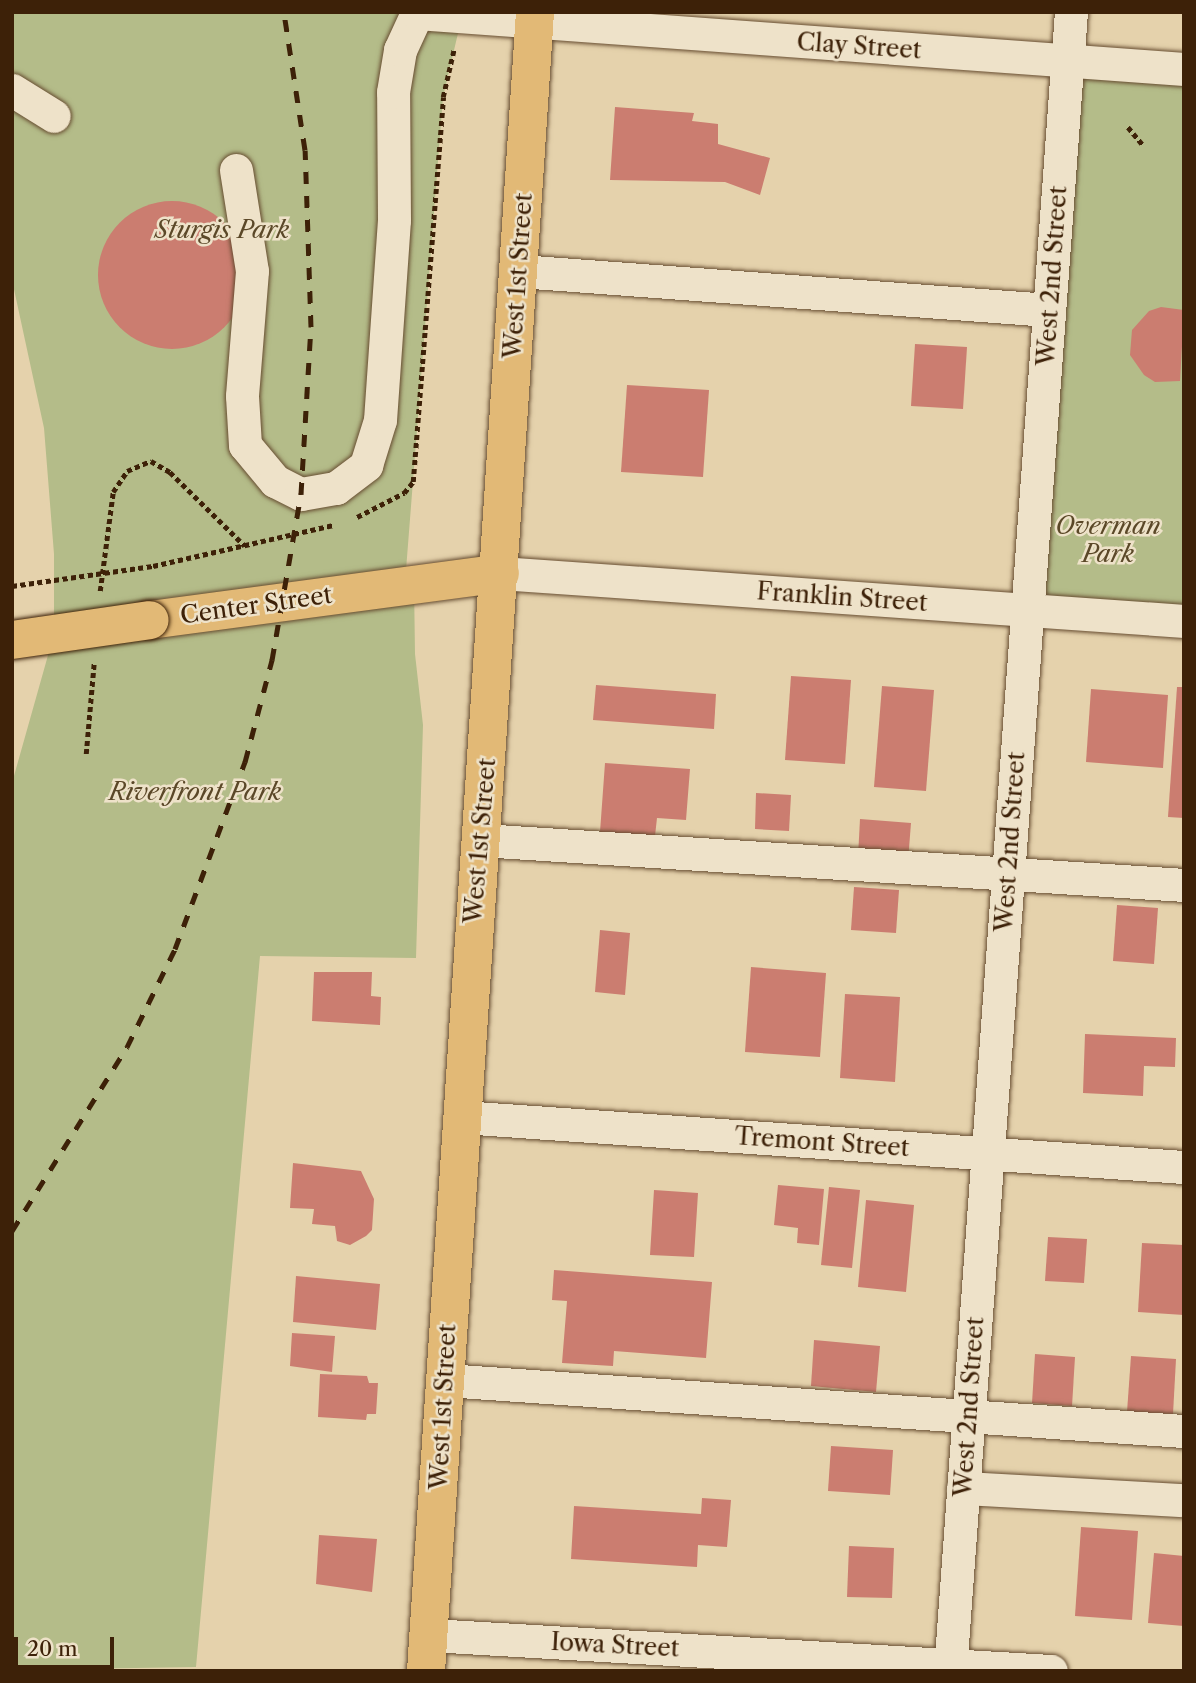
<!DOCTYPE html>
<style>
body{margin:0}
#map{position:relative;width:1196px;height:1683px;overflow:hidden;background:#e5d2ac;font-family:"Libre Caslon Text",serif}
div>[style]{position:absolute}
.green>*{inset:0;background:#b4bc89}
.building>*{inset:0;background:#cb7d70}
.round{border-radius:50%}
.path>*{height:4.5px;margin-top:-2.25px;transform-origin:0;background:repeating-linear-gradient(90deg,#3d2108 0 5px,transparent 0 8.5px)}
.roads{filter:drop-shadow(0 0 2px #674d31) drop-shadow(0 0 2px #674d31)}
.minor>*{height:33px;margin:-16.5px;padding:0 16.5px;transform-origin:16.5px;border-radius:16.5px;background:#eee2c9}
.major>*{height:38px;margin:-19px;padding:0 19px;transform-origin:19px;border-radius:19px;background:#e2b976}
.rail>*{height:5px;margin-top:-2.5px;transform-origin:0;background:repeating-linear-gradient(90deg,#3d2108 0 12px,transparent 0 24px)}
.path-bridge>*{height:4.5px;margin-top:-2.25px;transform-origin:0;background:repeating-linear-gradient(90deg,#3d2108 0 5px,transparent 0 8.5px)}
.bridges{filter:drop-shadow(0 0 2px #3d2108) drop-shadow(0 0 2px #3d2108)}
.major-bridge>*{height:38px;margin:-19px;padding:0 19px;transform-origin:19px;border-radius:19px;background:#e2b976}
span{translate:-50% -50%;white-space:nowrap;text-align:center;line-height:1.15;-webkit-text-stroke:5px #eee2c9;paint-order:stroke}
.street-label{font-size:24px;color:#3d2108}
.park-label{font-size:24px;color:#5b4828;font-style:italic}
.frame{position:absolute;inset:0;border:14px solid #3d2108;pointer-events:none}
.scale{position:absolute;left:14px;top:1637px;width:100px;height:32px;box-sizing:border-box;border:4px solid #3d2108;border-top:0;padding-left:9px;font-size:21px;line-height:24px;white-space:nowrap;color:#3d2108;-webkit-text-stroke:5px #eee2c9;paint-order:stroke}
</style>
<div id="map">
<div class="green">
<div style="clip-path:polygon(12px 12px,463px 12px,443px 97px,405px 583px,414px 583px,415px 654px,423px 725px,416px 958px,260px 956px,196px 1667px,12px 1670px,12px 783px,54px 634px,54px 554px,44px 428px,12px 280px)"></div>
<div style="clip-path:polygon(1068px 61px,1184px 69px,1184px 621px,1027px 610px)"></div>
</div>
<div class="building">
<div style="clip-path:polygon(615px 107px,694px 113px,692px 121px,718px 124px,718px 144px,770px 158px,760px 195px,725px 182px,610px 180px)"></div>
<div class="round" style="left:98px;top:201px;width:148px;height:148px"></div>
<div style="clip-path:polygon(1161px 307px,1184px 310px,1180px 381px,1155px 382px,1144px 375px,1130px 355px,1132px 330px,1149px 311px)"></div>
<div style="clip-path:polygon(915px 344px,967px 347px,963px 409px,911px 406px)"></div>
<div style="clip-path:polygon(627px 385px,709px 390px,703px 477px,621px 472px)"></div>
<div style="clip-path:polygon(791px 676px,851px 680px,845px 764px,785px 760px)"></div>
<div style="clip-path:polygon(596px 685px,716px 694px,714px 729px,593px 720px)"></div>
<div style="clip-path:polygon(882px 686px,934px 690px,926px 791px,874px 787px)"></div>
<div style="clip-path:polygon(1177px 687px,1184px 687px,1184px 818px,1168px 817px)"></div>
<div style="clip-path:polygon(1091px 689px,1168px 695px,1163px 768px,1086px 762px)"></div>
<div style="clip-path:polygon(605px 763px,690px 769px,686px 820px,657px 818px,655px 836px,600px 832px)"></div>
<div style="clip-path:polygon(756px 793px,791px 795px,789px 831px,755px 829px)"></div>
<div style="clip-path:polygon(860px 819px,911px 823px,908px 861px,858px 857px)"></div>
<div style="clip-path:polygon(854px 887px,899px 890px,896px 933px,851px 930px)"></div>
<div style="clip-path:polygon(1117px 905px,1158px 908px,1154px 964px,1113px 961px)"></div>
<div style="clip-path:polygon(600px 930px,630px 933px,625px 995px,595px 992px)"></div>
<div style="clip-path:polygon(751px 967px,826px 973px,820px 1057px,745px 1052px)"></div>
<div style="clip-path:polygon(314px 972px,372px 972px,371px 996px,381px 997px,380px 1025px,312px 1021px)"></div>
<div style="clip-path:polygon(845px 994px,900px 997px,895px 1082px,840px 1078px)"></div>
<div style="clip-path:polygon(1085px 1034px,1176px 1038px,1175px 1067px,1144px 1066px,1143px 1096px,1083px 1093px)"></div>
<div style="clip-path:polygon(293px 1163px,361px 1171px,374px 1199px,372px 1230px,366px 1236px,350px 1245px,337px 1241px,335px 1226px,312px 1224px,314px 1209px,290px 1208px)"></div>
<div style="clip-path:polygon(778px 1185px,824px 1189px,819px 1245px,797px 1243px,798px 1228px,774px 1225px)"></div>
<div style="clip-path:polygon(829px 1187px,860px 1190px,852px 1268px,821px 1265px)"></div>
<div style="clip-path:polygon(654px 1190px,698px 1193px,694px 1257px,650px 1255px)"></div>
<div style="clip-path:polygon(866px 1200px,914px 1205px,906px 1292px,858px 1287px)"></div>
<div style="clip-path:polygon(1048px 1237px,1087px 1239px,1084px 1283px,1045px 1281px)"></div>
<div style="clip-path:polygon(1142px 1243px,1184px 1245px,1184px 1315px,1138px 1312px)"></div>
<div style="clip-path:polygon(554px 1270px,712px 1282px,706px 1358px,614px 1351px,613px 1366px,562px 1363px,567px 1301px,552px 1300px)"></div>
<div style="clip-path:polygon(296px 1276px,380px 1284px,376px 1330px,293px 1322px)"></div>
<div style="clip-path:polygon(292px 1333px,335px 1336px,332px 1372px,290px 1366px)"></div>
<div style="clip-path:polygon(814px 1340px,880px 1346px,876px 1392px,811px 1386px)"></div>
<div style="clip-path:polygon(1035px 1354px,1075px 1357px,1072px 1406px,1032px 1403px)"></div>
<div style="clip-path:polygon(1131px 1356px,1176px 1359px,1173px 1414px,1127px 1412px)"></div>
<div style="clip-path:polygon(320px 1374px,367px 1376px,369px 1383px,378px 1383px,376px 1414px,367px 1414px,366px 1420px,318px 1417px)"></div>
<div style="clip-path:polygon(831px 1446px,893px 1450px,890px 1495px,828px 1491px)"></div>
<div style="clip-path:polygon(702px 1498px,731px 1500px,727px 1547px,698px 1545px,697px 1567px,571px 1559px,574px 1506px,701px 1514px)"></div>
<div style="clip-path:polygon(1081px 1527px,1138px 1531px,1132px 1620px,1075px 1616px)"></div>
<div style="clip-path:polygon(319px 1535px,377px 1539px,372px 1592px,316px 1584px)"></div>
<div style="clip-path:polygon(849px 1546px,894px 1548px,892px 1598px,847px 1597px)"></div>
<div style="clip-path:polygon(1154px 1553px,1184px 1556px,1184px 1626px,1148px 1623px)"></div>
</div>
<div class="path">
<div style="left:1128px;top:127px;width:23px;rotate:50deg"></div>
<div style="left:357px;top:517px;width:53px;rotate:-27.1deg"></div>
<div style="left:404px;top:493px;width:14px;rotate:-51deg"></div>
<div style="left:413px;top:482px;width:386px;rotate:-85.5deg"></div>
<div style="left:443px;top:97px;width:49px;rotate:-77.1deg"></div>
<div style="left:153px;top:566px;width:185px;rotate:-12.8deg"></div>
<div style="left:100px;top:591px;width:100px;rotate:-82.5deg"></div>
<div style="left:113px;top:492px;width:25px;rotate:-56deg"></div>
<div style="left:127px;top:471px;width:26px;rotate:-23deg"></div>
<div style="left:151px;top:461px;width:22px;rotate:30deg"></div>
<div style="left:170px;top:472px;width:105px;rotate:44.6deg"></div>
<div style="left:86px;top:754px;width:92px;rotate:-85deg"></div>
</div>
<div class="roads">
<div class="minor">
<div style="left:12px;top:90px;width:49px;rotate:31.8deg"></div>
<div style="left:236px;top:170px;width:102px;rotate:81deg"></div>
<div style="left:252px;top:271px;width:125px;rotate:94.6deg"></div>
<div style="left:242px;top:396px;width:49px;rotate:86.5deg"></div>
<div style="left:245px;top:445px;width:47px;rotate:50.2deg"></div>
<div style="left:275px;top:481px;width:29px;rotate:27deg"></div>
<div style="left:301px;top:494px;width:36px;rotate:-10deg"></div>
<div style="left:336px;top:488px;width:38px;rotate:-37deg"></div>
<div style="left:366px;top:465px;width:47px;rotate:-72.7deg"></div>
<div style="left:380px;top:420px;width:200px;rotate:-86deg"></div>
<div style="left:394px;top:220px;width:128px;rotate:-90.4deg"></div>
<div style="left:393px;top:92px;width:43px;rotate:-80.5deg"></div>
<div style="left:400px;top:50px;width:41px;rotate:-65.3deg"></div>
<div style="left:417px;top:13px;width:769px;rotate:4.18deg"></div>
<div style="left:519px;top:271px;width:531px;rotate:4.21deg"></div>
<div style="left:500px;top:573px;width:686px;rotate:4.01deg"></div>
<div style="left:481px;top:840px;width:704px;rotate:3.66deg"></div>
<div style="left:461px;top:1117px;width:725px;rotate:3.96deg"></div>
<div style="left:445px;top:1380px;width:741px;rotate:3.95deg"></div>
<div style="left:963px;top:1488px;width:218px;rotate:3.2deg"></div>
<div style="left:430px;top:1635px;width:622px;rotate:3.32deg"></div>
<div style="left:950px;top:1671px;width:1663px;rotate:-85.83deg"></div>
</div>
<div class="major">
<div style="left:150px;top:620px;width:353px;rotate:-7.6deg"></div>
<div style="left:426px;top:1671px;width:1663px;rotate:-86.24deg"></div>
</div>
</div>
<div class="rail">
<div style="left:12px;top:1231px;width:217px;rotate:-58deg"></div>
<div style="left:127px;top:1047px;width:109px;rotate:-63.9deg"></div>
<div style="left:175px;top:949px;width:200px;rotate:-69.5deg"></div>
<div style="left:245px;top:762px;width:106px;rotate:-75.2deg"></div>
<div style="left:272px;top:660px;width:169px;rotate:-80.1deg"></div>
<div style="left:301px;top:494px;width:167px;rotate:-86.6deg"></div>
<div style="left:311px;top:327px;width:177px;rotate:-91.9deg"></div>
<div style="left:305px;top:150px;width:140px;rotate:-98.7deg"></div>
</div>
<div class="path-bridge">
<div style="left:12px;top:586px;width:142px;rotate:-8.1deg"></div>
</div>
<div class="bridges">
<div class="major-bridge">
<div style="left:12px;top:640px;width:139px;rotate:-8.2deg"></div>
</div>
</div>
<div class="street-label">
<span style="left:859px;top:46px;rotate:4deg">Clay Street</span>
<span style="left:518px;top:276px;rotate:-86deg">West 1st Street</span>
<span style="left:1052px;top:276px;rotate:-86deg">West 2nd Street</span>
<span style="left:842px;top:597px;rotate:4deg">Franklin Street</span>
<span style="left:256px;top:605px;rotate:-8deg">Center Street</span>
<span style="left:480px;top:841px;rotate:-85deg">West 1st Street</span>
<span style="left:1010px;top:842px;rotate:-86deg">West 2nd Street</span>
<span style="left:822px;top:1142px;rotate:4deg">Tremont Street</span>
<span style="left:443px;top:1407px;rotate:-87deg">West 1st Street</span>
<span style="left:969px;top:1407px;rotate:-86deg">West 2nd Street</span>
<span style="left:615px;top:1645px;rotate:3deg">Iowa Street</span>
</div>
<div class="park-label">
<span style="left:222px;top:230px">Sturgis Park</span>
<span style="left:1108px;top:540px">Overman<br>Park</span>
<span style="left:195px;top:792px">Riverfront Park</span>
</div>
<div class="frame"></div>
<div class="scale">20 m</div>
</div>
